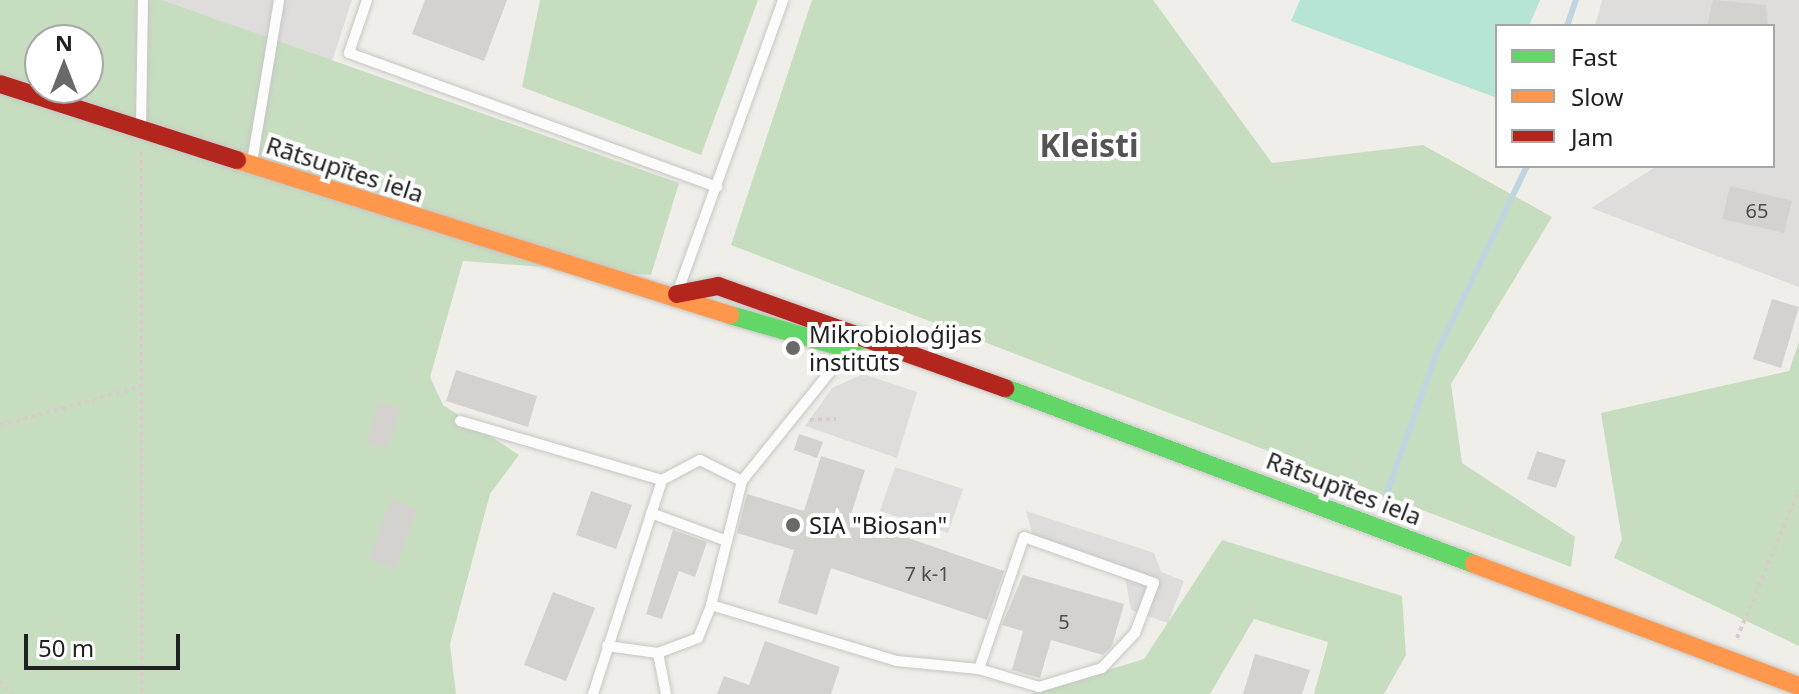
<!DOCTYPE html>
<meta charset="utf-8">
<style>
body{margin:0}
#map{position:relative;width:1799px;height:694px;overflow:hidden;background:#efeee9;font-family:"Noto Sans",sans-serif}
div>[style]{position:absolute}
.residential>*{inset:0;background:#dedddb}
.forest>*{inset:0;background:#c7ddc0}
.pitch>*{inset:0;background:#b6e5d5}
.stream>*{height:6px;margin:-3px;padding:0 3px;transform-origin:3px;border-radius:3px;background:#bfd6e1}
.building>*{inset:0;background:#d4d2ce}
.path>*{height:4px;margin-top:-2px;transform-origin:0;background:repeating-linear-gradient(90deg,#d7ccc8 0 4px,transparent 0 8px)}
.roads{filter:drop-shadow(0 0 2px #c6c6c4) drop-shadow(0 0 2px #c6c6c4)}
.lane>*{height:10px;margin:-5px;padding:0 5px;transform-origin:5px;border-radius:5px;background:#fdfcfc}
.fast>*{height:18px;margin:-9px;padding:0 9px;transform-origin:9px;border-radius:9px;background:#63d668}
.slow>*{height:18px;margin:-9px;padding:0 9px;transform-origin:9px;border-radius:9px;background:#ff974d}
.jam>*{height:18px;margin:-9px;padding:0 9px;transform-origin:9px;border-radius:9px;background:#b3261e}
.dots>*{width:22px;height:22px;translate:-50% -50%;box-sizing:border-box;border:4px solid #fff;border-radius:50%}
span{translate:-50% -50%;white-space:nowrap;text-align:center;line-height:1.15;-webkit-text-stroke:8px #fff;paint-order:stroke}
.number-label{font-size:20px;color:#4e4d4c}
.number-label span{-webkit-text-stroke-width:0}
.street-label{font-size:24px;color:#212121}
.poi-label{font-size:24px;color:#212121}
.left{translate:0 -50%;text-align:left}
.district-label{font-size:32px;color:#545454;font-weight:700}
.legend{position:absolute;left:1495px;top:24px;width:280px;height:144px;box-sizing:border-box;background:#fff;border:2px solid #a6a6a6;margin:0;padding:10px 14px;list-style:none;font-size:24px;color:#212121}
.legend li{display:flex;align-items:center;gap:16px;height:40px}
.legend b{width:40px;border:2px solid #a6a6a6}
.north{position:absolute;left:24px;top:24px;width:80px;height:80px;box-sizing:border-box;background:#fff;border:2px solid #a6a6a6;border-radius:50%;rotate:0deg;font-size:22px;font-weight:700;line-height:32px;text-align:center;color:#212121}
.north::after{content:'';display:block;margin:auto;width:28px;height:36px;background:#696967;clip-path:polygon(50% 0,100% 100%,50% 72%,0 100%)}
.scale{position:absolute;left:24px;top:634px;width:156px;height:36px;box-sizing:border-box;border:4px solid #212121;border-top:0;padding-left:10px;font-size:24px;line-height:28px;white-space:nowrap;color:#212121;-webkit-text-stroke:6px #fff;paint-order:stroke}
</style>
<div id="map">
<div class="residential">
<div style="clip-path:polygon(162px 0,352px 0,332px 61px)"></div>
<div style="clip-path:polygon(1602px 0,1799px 0,1799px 287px,1591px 208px,1657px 166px,1773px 166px,1773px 26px,1595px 26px)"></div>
<div style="clip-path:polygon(863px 374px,917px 392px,897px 458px,805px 426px,832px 388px)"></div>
<div style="clip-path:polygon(895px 467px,963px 489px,948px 533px,880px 511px)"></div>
<div style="clip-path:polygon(1026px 511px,1154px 553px,1161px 572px,1184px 581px,1168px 623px,1131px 610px,1124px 572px,1034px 540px)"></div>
</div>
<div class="forest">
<div style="clip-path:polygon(evenodd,0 0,162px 0,679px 183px,651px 275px,463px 261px,430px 377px,443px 405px,519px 455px,490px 494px,450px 644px,456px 694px,0 694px,0 0,40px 40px,88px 40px,88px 88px,40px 88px,40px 40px)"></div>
<div style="clip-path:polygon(540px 0,758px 0,701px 155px,522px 87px)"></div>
<div style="clip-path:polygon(812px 0,1153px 0,1272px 163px,1423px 145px,1552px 217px,1451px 384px,1462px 463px,1575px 537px,1571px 567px,731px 245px)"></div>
<div style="clip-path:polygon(1799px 342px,1799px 646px,1614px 558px,1622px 539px,1601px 413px,1789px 371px)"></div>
<div style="clip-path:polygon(1222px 540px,1402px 596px,1406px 655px,1384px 694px,1314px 694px,1328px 642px,1254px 619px,1210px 694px,1030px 694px,1144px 659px)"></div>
</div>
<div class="pitch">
<div style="clip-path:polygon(1300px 0,1540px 0,1529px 26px,1497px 26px,1497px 98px,1291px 21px)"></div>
</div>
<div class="stream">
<div style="left:1567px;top:26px;width:28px;rotate:-71deg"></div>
<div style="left:1385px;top:498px;width:152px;rotate:-70.4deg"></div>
<div style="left:1436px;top:355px;width:210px;rotate:-64.3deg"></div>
</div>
<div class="building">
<div style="clip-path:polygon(425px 0,507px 0,484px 61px,412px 34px)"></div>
<div style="clip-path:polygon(1713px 0,1766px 5px,1768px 26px,1707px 26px)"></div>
<div style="clip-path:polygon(1730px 186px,1792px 201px,1784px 233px,1722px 219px)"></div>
<div style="clip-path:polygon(1772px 299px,1799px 307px,1781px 368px,1753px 359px)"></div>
<div style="clip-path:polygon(456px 370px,537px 396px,528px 427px,446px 401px)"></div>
<div style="clip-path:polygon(378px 402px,400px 408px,388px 449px,367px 443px)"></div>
<div style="clip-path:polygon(799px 434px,823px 442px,817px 458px,794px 450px)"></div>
<div style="clip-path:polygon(1537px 451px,1566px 460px,1556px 488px,1527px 479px)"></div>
<div style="clip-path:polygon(821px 456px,865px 470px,850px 518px,1004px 571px,987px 620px,831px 568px,817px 615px,778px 603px,794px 550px,737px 533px,747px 494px,804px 511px)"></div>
<div style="clip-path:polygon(591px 491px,632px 505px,616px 549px,576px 535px)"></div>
<div style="clip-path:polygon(391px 499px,417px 509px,395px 569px,369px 559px)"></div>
<div style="clip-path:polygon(673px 530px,707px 542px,695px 577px,679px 571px,662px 619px,646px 614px)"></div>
<div style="clip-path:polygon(1023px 575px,1124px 604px,1112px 646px,1103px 655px,1051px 640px,1040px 678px,1012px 670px,1023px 631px,1002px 625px)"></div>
<div style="clip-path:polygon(553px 592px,595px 608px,566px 681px,524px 665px)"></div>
<div style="clip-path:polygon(765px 641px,840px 667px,831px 694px,717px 694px,724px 676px,749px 685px)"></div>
<div style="clip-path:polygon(1255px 654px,1310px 670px,1302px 694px,1243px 694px)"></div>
</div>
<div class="path">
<div style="left:141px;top:152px;width:542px;rotate:89.89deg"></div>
<div style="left:810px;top:420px;width:26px;rotate:-2deg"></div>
<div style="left:0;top:425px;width:145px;rotate:-15.2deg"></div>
<div style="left:1737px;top:638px;width:160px;rotate:-67.3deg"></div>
<div style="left:0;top:681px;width:18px;rotate:45deg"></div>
</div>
<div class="roads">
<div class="lane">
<div style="left:367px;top:0;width:56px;rotate:108.8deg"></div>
<div style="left:349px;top:53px;width:392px;rotate:20deg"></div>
<div style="left:141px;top:126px;width:126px;rotate:-89.1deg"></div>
<div style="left:252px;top:162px;width:164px;rotate:-80.5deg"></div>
<div style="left:679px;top:288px;width:306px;rotate:-70.1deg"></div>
<div style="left:846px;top:352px;width:166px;rotate:128.9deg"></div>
<div style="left:742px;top:481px;width:128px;rotate:104deg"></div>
<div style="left:711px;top:605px;width:194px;rotate:16.8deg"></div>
<div style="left:897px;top:661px;width:82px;rotate:5.6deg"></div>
<div style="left:460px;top:421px;width:210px;rotate:16.3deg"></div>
<div style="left:651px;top:513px;width:78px;rotate:20.3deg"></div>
<div style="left:1024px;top:537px;width:138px;rotate:19.5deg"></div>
<div style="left:1154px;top:583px;width:53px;rotate:110.8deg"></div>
<div style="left:1135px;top:633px;width:48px;rotate:133.3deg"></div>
<div style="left:1102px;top:668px;width:66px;rotate:163.2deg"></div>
<div style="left:1039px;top:687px;width:63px;rotate:-163.3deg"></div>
<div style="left:979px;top:669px;width:139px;rotate:-71.2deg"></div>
<div style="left:607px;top:646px;width:51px;rotate:7.8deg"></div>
<div style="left:593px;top:694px;width:225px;rotate:-72.1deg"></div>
<div style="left:662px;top:480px;width:43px;rotate:-27.8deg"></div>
<div style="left:700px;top:460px;width:47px;rotate:26.6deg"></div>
<div style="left:666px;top:694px;width:42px;rotate:-101deg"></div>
<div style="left:658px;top:653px;width:43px;rotate:-20.6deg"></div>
<div style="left:698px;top:638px;width:35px;rotate:-68deg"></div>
</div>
<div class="fast">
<div style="left:730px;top:315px;width:112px;rotate:16deg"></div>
<div style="left:838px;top:346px;width:25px;rotate:-14deg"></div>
<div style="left:1005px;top:388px;width:501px;rotate:20.57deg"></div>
</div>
<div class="slow">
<div style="left:237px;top:160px;width:517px;rotate:17.45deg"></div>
<div style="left:1474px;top:564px;width:347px;rotate:20.6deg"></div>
</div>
<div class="jam">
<div style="left:0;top:84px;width:249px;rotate:17.8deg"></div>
<div style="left:677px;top:294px;width:42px;rotate:-11deg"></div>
<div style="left:718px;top:286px;width:305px;rotate:19.6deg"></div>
</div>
</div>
<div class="dots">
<div style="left:793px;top:348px;background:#696967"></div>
<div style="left:793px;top:525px;background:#696967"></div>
</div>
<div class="number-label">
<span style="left:1757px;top:210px">65</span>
<span style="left:927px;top:573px">7 k-1</span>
<span style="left:1064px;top:621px">5</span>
</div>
<div class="street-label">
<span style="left:345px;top:169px;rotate:18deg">Rātsupītes iela</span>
<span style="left:1344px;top:488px;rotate:21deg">Rātsupītes iela</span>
</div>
<div class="poi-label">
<span class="left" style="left:809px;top:348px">Mikrobioloģijas<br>institūts</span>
<span class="left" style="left:809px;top:525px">SIA "Biosan"</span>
</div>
<div class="district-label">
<span style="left:1089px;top:145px">Kleisti</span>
</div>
<ul class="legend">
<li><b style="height:10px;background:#63d668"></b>Fast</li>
<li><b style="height:10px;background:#ff974d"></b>Slow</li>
<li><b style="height:10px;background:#b3261e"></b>Jam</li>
</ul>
<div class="north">N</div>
<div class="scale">50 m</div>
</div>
